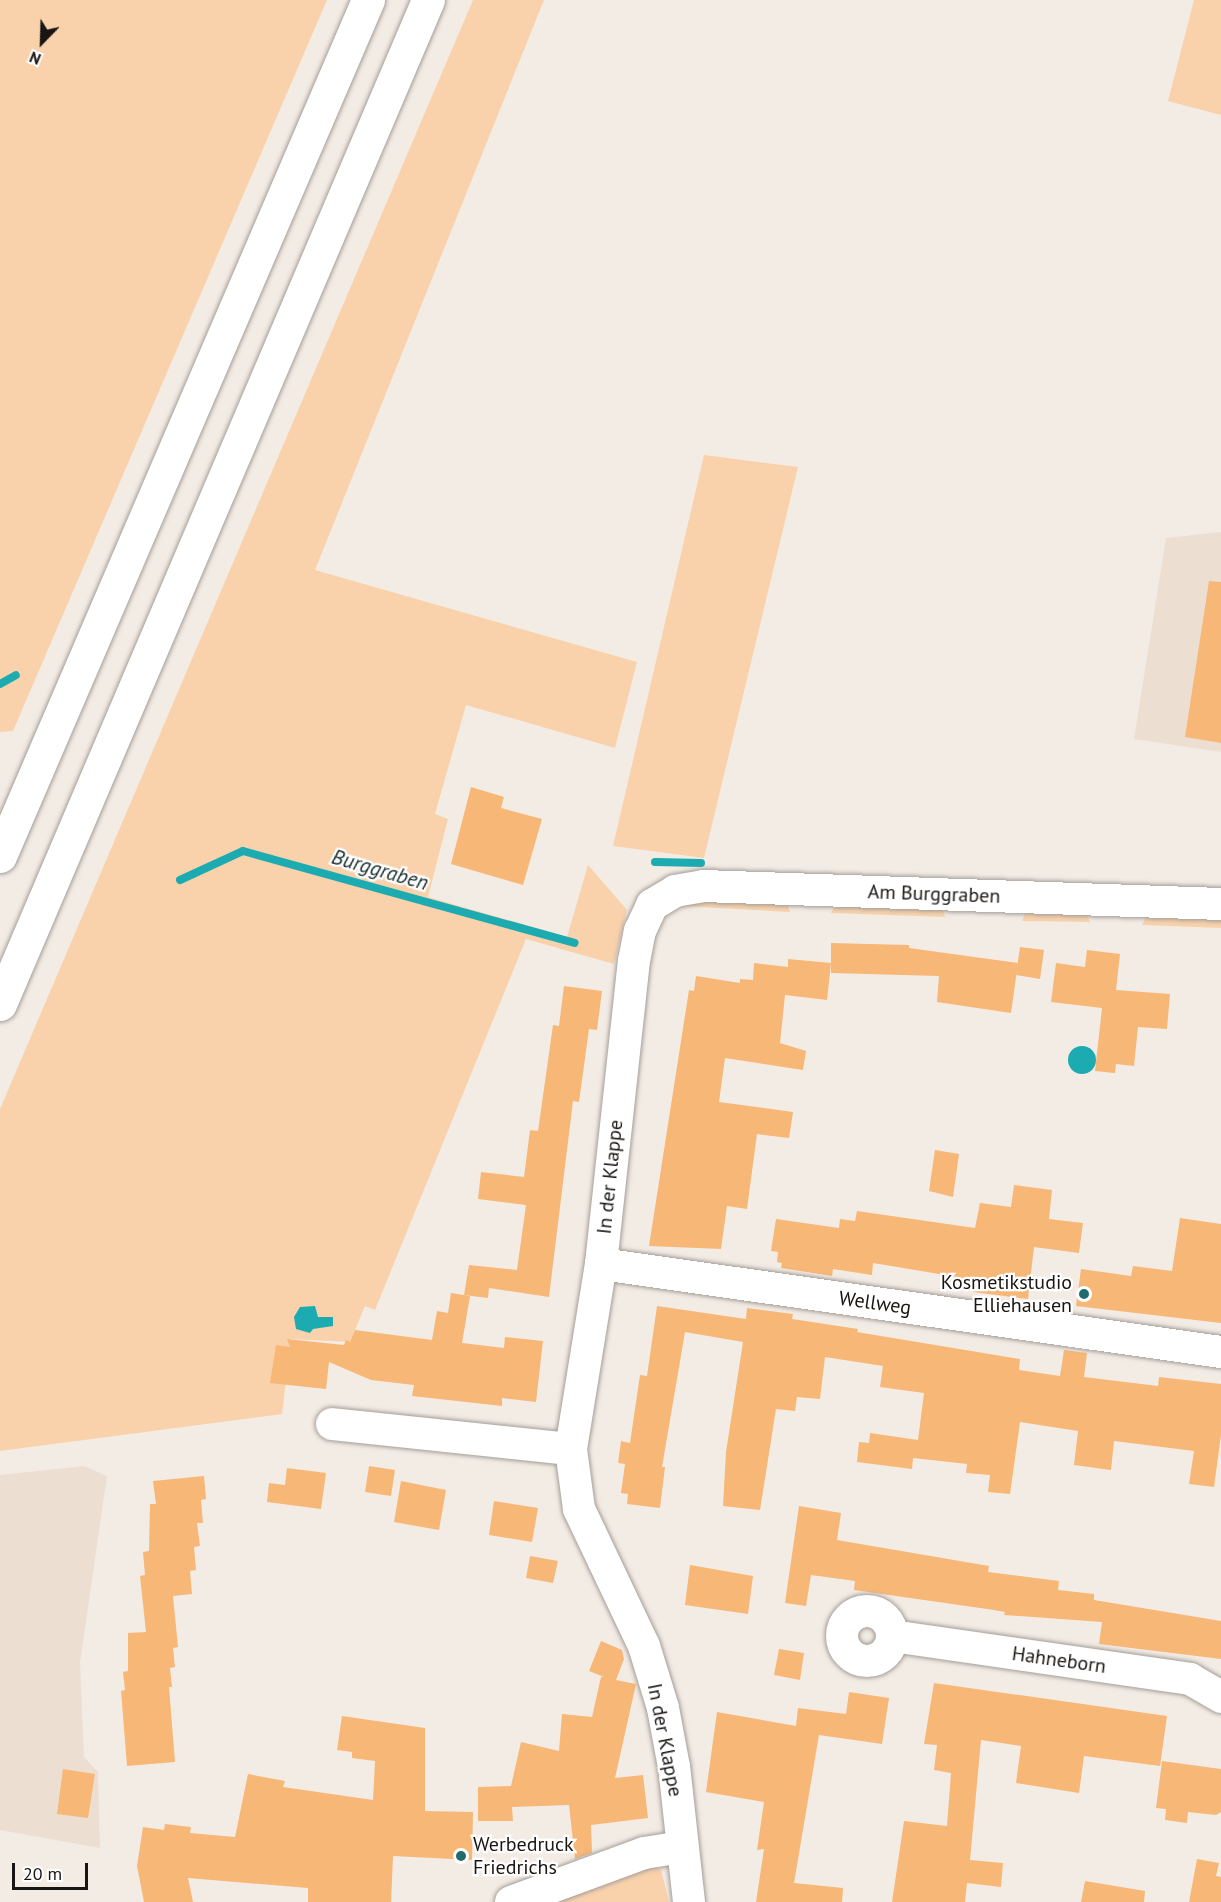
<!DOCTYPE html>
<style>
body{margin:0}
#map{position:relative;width:1221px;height:1902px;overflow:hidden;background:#f3ece5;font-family:"PT Sans",sans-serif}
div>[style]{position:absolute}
.built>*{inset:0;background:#ecdfd2}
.green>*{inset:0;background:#f9d2ac}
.water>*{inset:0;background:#1babb1}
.round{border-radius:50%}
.stream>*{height:8px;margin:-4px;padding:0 4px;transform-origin:4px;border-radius:4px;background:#1babb1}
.building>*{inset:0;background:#f7b776}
.roads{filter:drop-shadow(0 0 2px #a59e98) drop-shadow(0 0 2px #a59e98)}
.minor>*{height:32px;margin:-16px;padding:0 16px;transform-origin:16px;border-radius:16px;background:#fff}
.minor>.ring{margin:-16px;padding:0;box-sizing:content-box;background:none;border:32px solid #fff;border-radius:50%}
.highway>*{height:33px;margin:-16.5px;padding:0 16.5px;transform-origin:16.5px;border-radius:16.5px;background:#fff}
.dots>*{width:16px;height:16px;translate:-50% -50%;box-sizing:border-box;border:3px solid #fff;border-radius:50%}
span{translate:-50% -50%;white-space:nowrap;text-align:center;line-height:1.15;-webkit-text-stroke:4.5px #fff;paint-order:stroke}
.street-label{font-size:20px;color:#181513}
.poi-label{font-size:20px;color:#181513}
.right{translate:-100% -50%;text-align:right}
.left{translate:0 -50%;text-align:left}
.water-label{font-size:21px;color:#182e2f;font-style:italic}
.north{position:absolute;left:12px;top:12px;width:60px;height:60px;-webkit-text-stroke:4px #fff;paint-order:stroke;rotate:203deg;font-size:16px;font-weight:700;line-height:24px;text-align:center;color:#181513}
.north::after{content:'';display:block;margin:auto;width:21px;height:27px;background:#181513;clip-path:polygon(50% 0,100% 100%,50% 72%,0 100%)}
.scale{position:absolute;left:12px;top:1863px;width:76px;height:27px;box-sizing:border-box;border:3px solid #181513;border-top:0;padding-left:8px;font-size:18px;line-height:21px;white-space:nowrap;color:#181513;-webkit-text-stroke:4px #fff;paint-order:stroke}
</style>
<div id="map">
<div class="built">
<div style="clip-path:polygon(1221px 532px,1221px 752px,1134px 739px,1166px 538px)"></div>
<div style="clip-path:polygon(84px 1466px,107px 1476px,80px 1663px,84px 1757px,98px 1772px,100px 1848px,0 1830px,0 1475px)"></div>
</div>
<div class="green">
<div style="clip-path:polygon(0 0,327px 0,13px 731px,0 732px)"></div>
<div style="clip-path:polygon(473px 0,544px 0,315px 570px,637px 662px,615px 748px,466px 705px,435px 814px,448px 819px,428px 897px,567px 937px,588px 865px,627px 910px,614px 964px,526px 939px,375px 1310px,365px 1306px,350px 1342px,291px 1339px,282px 1414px,0 1451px,0 1109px)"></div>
<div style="clip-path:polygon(1194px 0,1221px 0,1221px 115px,1168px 101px)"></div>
<div style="clip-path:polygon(704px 455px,798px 467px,704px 858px,613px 846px)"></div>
<div style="clip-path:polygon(697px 899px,786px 900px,790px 912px,682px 906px)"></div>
<div style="clip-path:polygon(837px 902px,942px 906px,945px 917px,831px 913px)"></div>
<div style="clip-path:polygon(1027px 909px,1086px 911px,1090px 922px,1022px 921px)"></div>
<div style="clip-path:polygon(1147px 914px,1221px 917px,1221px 928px,1142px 925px)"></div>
<div style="clip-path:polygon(648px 1864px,661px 1870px,669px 1902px,547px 1902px)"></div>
</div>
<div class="water">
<div class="round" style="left:1068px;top:1046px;width:28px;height:28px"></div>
<div style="clip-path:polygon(315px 1306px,318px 1317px,333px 1317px,333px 1326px,313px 1329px,310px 1333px,296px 1329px,294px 1317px,300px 1307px)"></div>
</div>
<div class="stream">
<div style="left:0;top:684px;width:18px;rotate:-29deg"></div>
<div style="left:655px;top:862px;width:46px;rotate:1.2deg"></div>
<div style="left:180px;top:880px;width:69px;rotate:-24.7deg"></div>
<div style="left:243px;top:851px;width:344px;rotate:15.5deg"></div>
</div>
<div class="building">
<div style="clip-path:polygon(1209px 581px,1221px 582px,1221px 743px,1185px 737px)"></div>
<div style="clip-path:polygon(471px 787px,504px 797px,501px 808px,542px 819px,523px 885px,451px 864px)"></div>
<div style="clip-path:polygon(831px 943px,909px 945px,909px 948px,1018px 963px,1011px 1013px,937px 1002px,939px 976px,831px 973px)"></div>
<div style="clip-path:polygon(1020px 947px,1044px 950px,1040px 979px,1016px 975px)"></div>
<div style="clip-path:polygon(1087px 950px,1120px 954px,1116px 990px,1170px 994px,1167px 1029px,1138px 1027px,1134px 1066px,1116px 1064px,1115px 1073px,1095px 1071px,1102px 1008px,1051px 1002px,1056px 963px,1085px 967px)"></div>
<div style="clip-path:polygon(788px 959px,831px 963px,827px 1000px,785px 995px,780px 1043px,806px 1051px,803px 1070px,725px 1058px,719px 1102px,793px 1112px,789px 1138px,757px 1134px,747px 1209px,727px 1206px,721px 1249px,649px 1246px,689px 990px,694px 991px,696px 976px,740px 983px,740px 979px,753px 980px,754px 963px,788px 967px)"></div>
<div style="clip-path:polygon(564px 986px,602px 991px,597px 1030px,589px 1029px,579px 1102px,573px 1101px,549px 1297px,489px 1288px,488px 1298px,464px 1295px,469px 1265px,517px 1270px,526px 1205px,478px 1199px,481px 1172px,524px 1177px,530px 1130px,538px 1131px,553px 1025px,559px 1026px)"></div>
<div style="clip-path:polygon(935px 1150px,959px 1154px,953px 1197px,929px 1191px)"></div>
<div style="clip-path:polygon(1014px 1185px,1052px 1190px,1049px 1219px,1083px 1223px,1079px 1253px,1034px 1247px,1028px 1299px,973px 1292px,975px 1280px,873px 1263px,872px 1275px,833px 1269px,832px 1276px,781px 1268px,782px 1263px,777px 1262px,778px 1252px,771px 1251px,776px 1219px,839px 1228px,840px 1219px,855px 1221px,857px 1211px,975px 1228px,980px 1203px,1011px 1207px)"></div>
<div style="clip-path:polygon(1180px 1218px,1221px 1224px,1221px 1323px,1076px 1306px,1081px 1269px,1131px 1276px,1133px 1266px,1172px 1271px)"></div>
<div style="clip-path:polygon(451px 1293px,470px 1296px,462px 1343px,504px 1348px,505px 1337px,543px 1341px,536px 1402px,502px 1398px,502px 1406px,412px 1396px,414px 1385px,371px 1380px,329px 1362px,326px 1389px,270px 1383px,276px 1345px,290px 1347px,287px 1339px,344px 1345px,346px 1340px,350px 1342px,355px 1330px,432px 1340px,437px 1311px,448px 1313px)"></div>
<div style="clip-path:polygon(657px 1306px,746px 1319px,747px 1308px,793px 1314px,792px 1319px,858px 1329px,857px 1332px,1020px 1359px,1019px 1370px,1060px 1376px,1064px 1350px,1087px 1353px,1084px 1377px,1158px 1386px,1159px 1377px,1221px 1384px,1221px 1435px,1214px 1487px,1189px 1484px,1194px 1451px,1114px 1441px,1111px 1470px,1074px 1465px,1078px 1431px,1020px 1422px,1010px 1494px,988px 1492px,990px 1475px,966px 1473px,967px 1464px,913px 1458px,912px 1469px,857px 1462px,859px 1442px,869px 1443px,870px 1433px,918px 1440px,924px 1393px,880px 1387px,883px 1366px,825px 1357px,820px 1399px,797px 1397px,795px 1411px,776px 1409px,760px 1510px,723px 1506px,726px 1452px,743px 1342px,685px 1332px,662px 1467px,665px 1467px,660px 1508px,627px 1504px,628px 1494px,621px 1493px,625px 1464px,618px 1463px,621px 1441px,630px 1443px,640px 1375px,647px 1376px)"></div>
<div style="clip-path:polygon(369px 1466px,395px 1470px,391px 1496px,365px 1492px)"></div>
<div style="clip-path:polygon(287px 1468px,326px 1473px,321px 1509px,267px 1502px,269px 1483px,285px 1485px)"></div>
<div style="clip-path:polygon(204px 1476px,206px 1499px,201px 1500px,203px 1523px,197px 1523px,200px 1546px,194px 1547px,196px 1570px,190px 1571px,192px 1594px,173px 1596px,178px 1647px,173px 1648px,175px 1667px,170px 1668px,172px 1687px,169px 1687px,175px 1762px,127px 1766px,121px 1691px,125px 1690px,123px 1672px,128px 1671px,128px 1633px,146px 1632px,140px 1576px,145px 1575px,143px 1552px,149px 1551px,150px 1504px,156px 1504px,153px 1481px)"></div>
<div style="clip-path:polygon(401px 1481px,446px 1490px,439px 1530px,394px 1522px)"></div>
<div style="clip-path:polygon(494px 1501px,538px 1508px,532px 1542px,489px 1535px)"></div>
<div style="clip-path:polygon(799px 1506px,841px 1513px,837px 1540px,989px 1566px,988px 1572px,1059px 1581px,1058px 1590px,1094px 1594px,1094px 1600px,1221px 1621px,1221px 1659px,1099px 1644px,1102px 1622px,1004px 1615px,1005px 1612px,994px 1610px,854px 1590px,855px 1581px,811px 1575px,806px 1606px,785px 1603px)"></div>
<div style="clip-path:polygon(530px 1556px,558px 1561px,553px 1583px,526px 1578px)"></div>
<div style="clip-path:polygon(690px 1565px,753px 1576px,748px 1614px,685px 1605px)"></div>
<div style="clip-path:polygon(601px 1641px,622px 1650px,624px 1659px,616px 1680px,636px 1684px,615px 1778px,643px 1775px,648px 1818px,591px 1825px,592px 1853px,575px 1859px,569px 1805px,512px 1807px,513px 1821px,478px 1821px,478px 1787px,511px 1786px,521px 1742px,559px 1751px,562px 1714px,592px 1717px,601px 1677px,604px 1677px,589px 1671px)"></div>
<div style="clip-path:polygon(779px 1649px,804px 1653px,800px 1680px,774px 1675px)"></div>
<div style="clip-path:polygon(934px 1683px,1167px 1716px,1160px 1766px,1084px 1756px,1079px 1793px,1016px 1783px,1021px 1746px,981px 1740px,970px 1860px,1003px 1863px,1001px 1887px,967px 1883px,965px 1902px,892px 1902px,904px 1821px,947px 1826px,951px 1773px,934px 1770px,937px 1745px,924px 1744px)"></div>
<div style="clip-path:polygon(849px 1692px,889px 1698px,882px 1744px,819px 1735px,794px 1883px,843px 1888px,842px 1902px,756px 1902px,764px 1849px,757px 1850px,764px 1802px,706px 1792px,717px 1712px,796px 1726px,798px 1708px,846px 1714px)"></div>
<div style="clip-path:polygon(342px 1716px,425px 1728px,425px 1811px,473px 1812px,472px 1860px,393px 1856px,391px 1902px,308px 1902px,308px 1888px,188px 1878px,193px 1902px,144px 1902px,137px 1866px,143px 1827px,164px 1830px,165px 1824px,191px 1827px,190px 1833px,235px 1837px,248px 1774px,285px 1781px,283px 1787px,373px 1800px,375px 1761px,352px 1758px,352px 1752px,337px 1750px)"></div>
<div style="clip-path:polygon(1162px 1761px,1221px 1769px,1221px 1812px,1216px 1815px,1188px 1812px,1187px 1823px,1165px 1820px,1166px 1809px,1156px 1808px)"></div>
<div style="clip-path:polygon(63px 1769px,95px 1774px,88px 1818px,57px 1814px)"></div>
<div style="clip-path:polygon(1197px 1859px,1219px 1863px,1216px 1876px,1221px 1877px,1221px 1902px,1189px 1902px)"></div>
<div style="clip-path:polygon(1085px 1881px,1145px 1891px,1144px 1902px,1081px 1902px)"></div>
</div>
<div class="roads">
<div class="minor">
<div style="left:601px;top:1264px;width:626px;rotate:8.08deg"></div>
<div style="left:332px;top:1424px;width:240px;rotate:6deg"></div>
<div class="ring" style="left:842px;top:1611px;width:18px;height:18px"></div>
<div style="left:892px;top:1636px;width:301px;rotate:8.2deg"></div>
<div style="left:1190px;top:1679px;width:36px;rotate:30deg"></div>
<div style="left:511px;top:1902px;width:142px;rotate:-20.2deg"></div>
<div style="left:644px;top:1853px;width:37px;rotate:-9deg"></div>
<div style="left:689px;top:1902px;width:136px;rotate:-96.3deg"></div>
<div style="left:674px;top:1767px;width:60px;rotate:-100.6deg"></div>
<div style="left:663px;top:1708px;width:65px;rotate:-107deg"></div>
<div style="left:644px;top:1646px;width:152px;rotate:-115.4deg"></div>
<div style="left:579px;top:1509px;width:61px;rotate:-97.6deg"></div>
<div style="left:571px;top:1449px;width:187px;rotate:-80.8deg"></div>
<div style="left:601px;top:1264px;width:305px;rotate:-83.8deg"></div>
<div style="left:634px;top:961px;width:31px;rotate:-79deg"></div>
<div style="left:640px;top:931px;width:29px;rotate:-65deg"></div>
<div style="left:652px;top:905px;width:27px;rotate:-31deg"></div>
<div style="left:675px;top:891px;width:28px;rotate:-10deg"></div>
<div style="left:703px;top:886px;width:518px;rotate:1.99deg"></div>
</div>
<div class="highway">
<div style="left:0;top:856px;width:932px;rotate:-66.74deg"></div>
<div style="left:0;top:1004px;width:1091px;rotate:-66.91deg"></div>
</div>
</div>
<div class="dots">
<div style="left:1084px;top:1294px;background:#1f6b6e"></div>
<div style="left:461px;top:1856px;background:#1f6b6e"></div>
</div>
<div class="street-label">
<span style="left:934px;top:894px;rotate:2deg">Am Burggraben</span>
<span style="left:610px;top:1177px;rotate:-84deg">In der Klappe</span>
<span style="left:875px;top:1303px;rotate:8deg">Wellweg</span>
<span style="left:1059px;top:1660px;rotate:8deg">Hahneborn</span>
<span style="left:665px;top:1740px;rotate:79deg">In der Klappe</span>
</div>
<div class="poi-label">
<span class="right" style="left:1072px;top:1294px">Kosmetikstudio<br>Elliehausen</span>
<span class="left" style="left:473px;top:1856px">Werbedruck<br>Friedrichs</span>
</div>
<div class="water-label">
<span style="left:380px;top:870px;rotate:16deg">Burggraben</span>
</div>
<div class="north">N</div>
<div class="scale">20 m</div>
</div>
